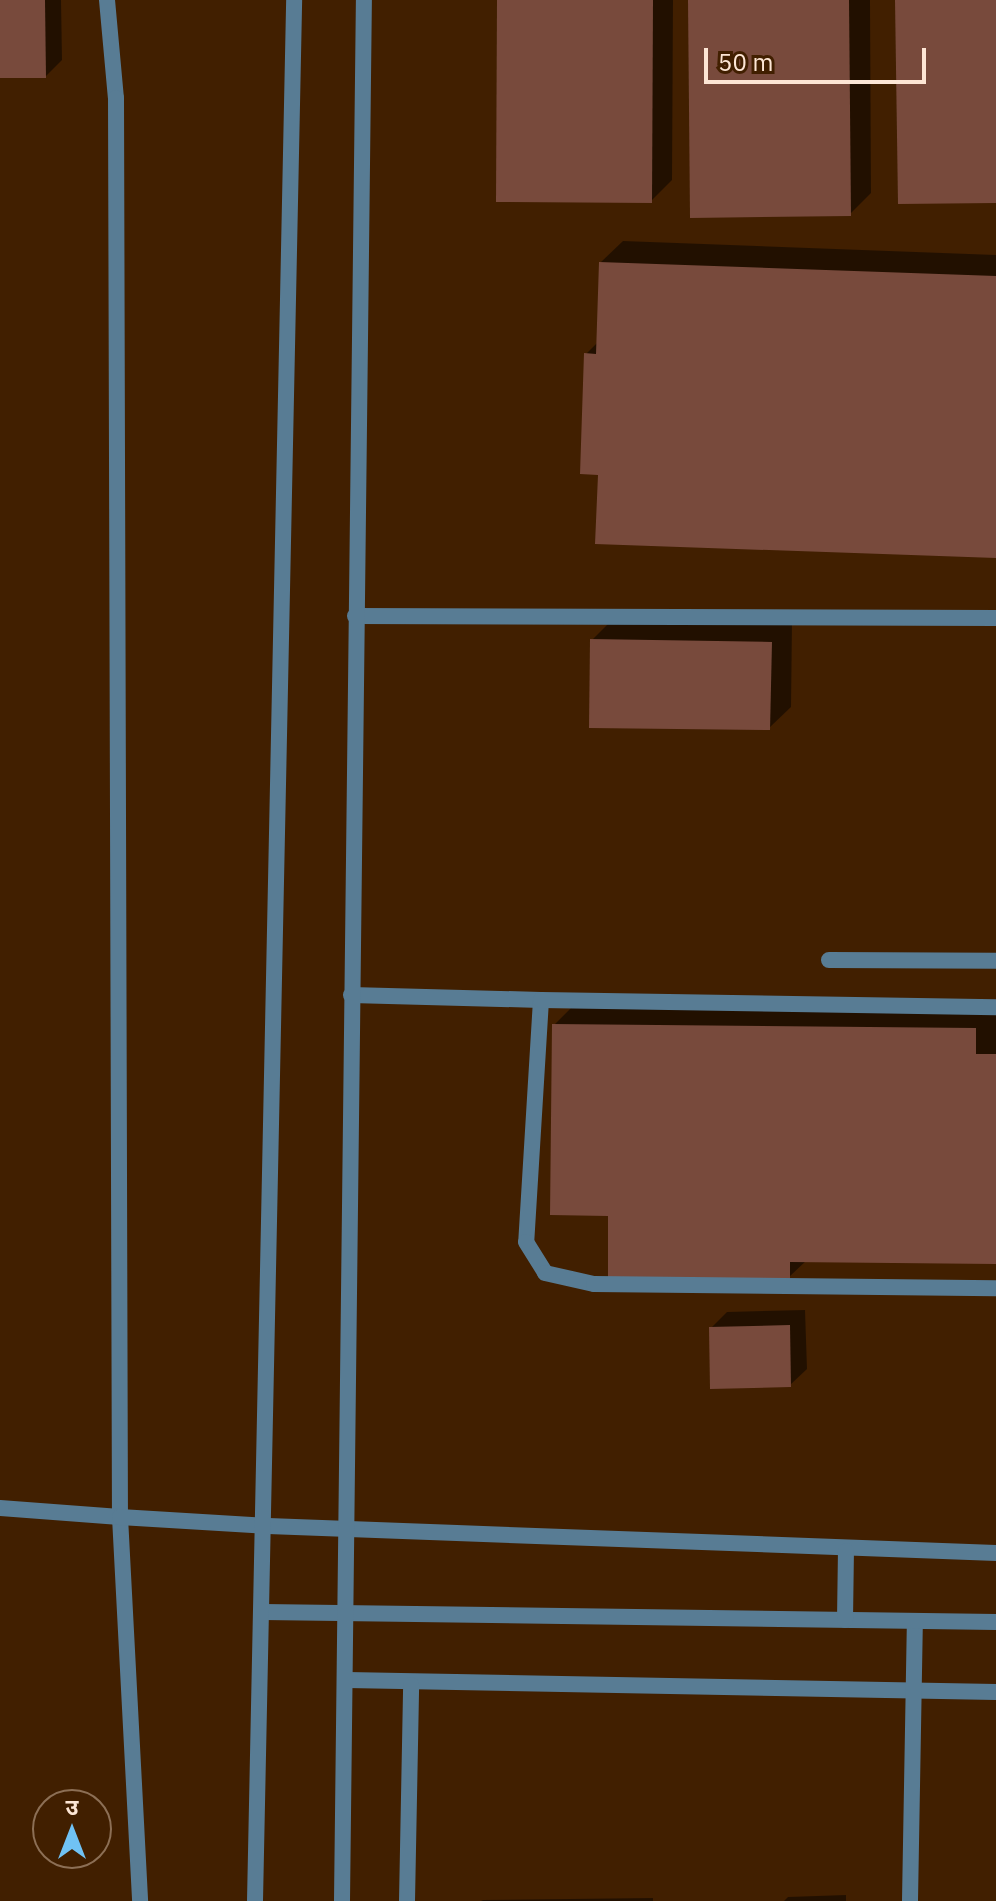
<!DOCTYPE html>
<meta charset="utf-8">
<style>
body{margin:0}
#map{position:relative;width:996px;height:1901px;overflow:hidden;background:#411f00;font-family:"IBM Plex Sans","Noto Sans Devanagari",sans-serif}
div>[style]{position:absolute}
.shadow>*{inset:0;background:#0007}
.building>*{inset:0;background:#784a3c}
.service>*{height:16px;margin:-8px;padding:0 8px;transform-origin:8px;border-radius:8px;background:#587c94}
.minor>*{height:16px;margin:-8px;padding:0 8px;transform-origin:8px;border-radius:8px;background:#587c94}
.tertiary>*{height:16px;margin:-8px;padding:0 8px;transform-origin:8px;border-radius:8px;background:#587c94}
span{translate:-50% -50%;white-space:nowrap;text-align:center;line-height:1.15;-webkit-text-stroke:6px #411f00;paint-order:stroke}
.north{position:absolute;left:32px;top:1789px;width:80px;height:80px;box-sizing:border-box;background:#411f00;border:2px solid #8c6f55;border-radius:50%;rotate:0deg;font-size:22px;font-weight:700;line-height:32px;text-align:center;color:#fde6d5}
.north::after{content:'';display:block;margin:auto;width:28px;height:36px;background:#70c2f4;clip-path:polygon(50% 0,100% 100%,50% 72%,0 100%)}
.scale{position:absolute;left:704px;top:48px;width:222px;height:36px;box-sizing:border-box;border:4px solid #fde6d5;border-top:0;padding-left:10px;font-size:24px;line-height:28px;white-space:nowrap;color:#fde6d5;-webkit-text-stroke:6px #411f00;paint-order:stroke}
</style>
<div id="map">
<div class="shadow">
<div style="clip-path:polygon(0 0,61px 0,62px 60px,46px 76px,0 76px)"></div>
<div style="clip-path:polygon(499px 0,673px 0,672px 180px,651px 201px)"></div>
<div style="clip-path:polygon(690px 0,870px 0,871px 193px,850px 214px)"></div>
<div style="clip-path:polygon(623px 241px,996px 255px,996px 556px,600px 473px,586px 354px,598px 342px,601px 262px)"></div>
<div style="clip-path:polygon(613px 619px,792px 622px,791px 707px,769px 728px,592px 640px)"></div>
<div style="clip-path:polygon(575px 1004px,996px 1008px,996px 1262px,807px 1260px,789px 1277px,610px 1214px,554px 1025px)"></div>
<div style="clip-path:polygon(805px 1310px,807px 1369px,790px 1385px,711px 1328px,727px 1312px)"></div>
<div style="clip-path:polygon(846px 1895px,846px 1901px,784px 1901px,788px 1897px)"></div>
<div style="clip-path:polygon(653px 1898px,653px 1901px,481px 1901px,483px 1900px)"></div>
</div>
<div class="building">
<div style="clip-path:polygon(0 0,45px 0,46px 78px,0 78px)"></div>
<div style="clip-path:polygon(497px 0,653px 0,652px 203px,496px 202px)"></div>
<div style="clip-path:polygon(688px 0,849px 0,851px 216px,690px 218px)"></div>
<div style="clip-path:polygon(895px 0,996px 0,996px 203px,898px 204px)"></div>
<div style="clip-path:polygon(599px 262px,996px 276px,996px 558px,595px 544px,598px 475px,580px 474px,584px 353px,596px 354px)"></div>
<div style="clip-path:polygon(590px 639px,772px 642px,770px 730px,589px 728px)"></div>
<div style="clip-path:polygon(552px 1024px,976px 1028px,976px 1054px,996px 1054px,996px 1264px,790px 1262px,790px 1279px,608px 1278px,608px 1216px,550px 1215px)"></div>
<div style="clip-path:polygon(790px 1325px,791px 1387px,710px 1389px,709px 1327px)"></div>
</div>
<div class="service">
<div style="left:107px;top:0;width:98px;rotate:84.8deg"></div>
<div style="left:116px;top:98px;width:1419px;rotate:89.84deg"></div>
<div style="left:120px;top:1517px;width:385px;rotate:87deg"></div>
<div style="left:355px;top:616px;width:641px;rotate:0.18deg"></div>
<div style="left:829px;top:960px;width:167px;rotate:0.3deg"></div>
<div style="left:351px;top:995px;width:190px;rotate:1.5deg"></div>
<div style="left:541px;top:1000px;width:242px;rotate:93.5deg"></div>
<div style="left:526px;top:1242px;width:36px;rotate:58deg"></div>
<div style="left:545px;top:1273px;width:50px;rotate:12.7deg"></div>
<div style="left:594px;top:1284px;width:402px;rotate:0.6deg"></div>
<div style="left:541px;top:1000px;width:455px;rotate:0.9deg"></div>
<div style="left:0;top:1508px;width:120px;rotate:4.3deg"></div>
<div style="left:347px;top:1680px;width:649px;rotate:1.06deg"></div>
<div style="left:407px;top:1901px;width:216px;rotate:-88.9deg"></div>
<div style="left:910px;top:1901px;width:280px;rotate:-89deg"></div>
</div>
<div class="minor">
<div style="left:120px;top:1517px;width:148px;rotate:3.5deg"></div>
</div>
<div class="tertiary">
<div style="left:268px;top:1526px;width:729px;rotate:2.12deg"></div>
<div style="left:263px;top:1612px;width:733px;rotate:0.78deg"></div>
<div style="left:845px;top:1620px;width:69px;rotate:-89.2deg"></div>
<div style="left:255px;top:1901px;width:1901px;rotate:-88.82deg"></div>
<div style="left:342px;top:1901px;width:1901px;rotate:-89.34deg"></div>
</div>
<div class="north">उ</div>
<div class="scale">50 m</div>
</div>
